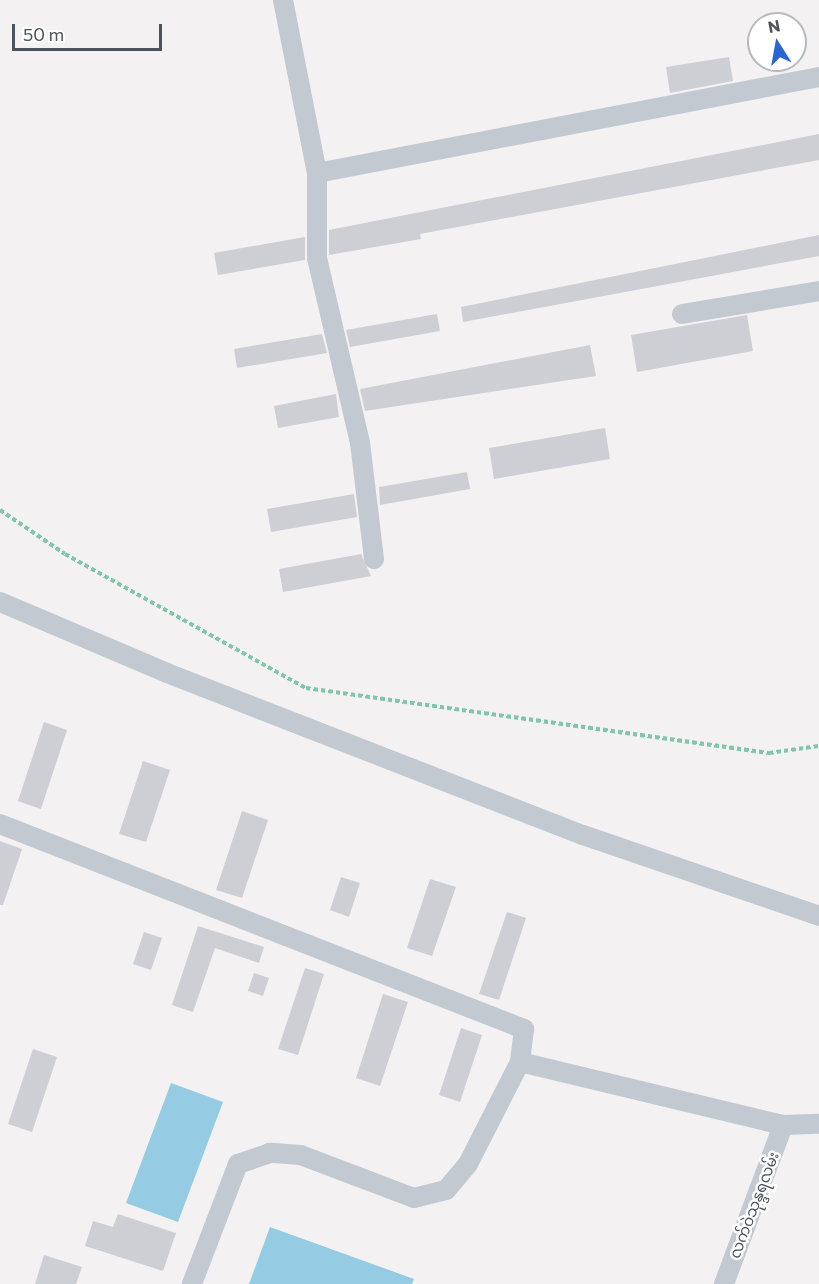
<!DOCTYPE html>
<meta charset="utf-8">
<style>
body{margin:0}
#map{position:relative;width:819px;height:1284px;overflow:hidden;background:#f3f1f1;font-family:Commissioner,"Noto Sans Myanmar",sans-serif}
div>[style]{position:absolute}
.water>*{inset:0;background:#95cce4}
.building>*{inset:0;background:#cecfd4}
.path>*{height:4px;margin-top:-2px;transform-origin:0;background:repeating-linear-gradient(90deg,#7fc6aa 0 4.5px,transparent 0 7.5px)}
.minor>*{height:20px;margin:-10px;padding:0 10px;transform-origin:10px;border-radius:10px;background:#c3c9d1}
span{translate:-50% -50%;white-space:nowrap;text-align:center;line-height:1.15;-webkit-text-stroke:5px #fff;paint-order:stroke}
.street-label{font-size:15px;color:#4a525c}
.north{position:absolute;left:747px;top:12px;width:60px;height:60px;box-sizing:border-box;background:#fff;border:2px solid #b7babe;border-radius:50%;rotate:349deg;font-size:16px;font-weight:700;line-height:24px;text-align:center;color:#4a525c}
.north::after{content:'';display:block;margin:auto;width:21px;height:27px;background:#2b64d3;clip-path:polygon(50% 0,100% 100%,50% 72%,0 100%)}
.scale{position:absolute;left:12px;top:24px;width:150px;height:27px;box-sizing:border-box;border:3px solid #4a525c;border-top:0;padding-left:8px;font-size:18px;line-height:21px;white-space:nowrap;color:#4a525c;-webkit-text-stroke:4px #fff;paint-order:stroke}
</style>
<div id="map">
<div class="water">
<div style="clip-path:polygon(171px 1083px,223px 1102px,178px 1222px,126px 1203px)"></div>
<div style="clip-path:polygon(270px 1227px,414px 1279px,412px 1284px,249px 1284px)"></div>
</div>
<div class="building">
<div style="clip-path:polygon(729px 57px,733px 81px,670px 93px,666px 67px)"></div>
<div style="clip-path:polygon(819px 134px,819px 160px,420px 234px,421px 239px,329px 255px,329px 230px)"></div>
<div style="clip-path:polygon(819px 235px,819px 256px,463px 322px,461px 307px)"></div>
<div style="clip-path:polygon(305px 237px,305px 260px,218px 275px,214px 253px)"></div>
<div style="clip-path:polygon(437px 314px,440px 331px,350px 347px,346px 330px)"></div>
<div style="clip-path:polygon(747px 315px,753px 351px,637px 372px,631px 335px)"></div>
<div style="clip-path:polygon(322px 334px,327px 353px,237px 368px,234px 349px)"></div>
<div style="clip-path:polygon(590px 345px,596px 376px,365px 411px,360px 389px)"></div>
<div style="clip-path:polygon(336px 394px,339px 417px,278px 428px,274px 406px)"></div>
<div style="clip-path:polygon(605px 428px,610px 459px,494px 479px,489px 448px)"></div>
<div style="clip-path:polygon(467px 472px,470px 489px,380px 505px,379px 487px)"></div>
<div style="clip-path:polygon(354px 494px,357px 517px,271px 532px,267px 509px)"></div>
<div style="clip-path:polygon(361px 554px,371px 576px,283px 592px,279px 569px)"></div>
<div style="clip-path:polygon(44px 722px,67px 730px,41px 809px,18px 801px)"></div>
<div style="clip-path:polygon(143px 761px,170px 770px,146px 842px,119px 834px)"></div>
<div style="clip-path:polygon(242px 811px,268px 820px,242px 898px,216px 890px)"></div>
<div style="clip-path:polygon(0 841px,22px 849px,3px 905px,0 905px)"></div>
<div style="clip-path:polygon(341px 877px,360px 883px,349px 917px,330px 910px)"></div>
<div style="clip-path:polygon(430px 879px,456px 887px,432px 956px,407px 948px)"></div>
<div style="clip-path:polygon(507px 912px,526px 918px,499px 1000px,479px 994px)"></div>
<div style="clip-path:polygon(198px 926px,264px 947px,259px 963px,215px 948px,193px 1012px,172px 1005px)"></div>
<div style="clip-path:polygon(144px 932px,162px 938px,151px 970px,133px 964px)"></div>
<div style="clip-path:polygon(305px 968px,324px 974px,298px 1055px,278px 1049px)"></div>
<div style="clip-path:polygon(254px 973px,269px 978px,263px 996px,248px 991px)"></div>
<div style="clip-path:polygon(383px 994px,408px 1002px,380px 1086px,356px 1078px)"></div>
<div style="clip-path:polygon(461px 1028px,482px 1035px,460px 1102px,439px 1095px)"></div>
<div style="clip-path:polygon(33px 1049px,57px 1057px,32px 1132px,8px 1124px)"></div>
<div style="clip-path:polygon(118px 1214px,176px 1233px,163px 1271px,85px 1246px,93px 1221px,113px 1227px)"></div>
<div style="clip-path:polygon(44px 1255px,82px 1267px,76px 1284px,35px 1284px)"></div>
</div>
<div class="path">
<div style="left:0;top:510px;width:78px;rotate:34.1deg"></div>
<div style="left:65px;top:554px;width:276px;rotate:29.1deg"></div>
<div style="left:306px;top:688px;width:468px;rotate:8deg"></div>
<div style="left:769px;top:753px;width:50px;rotate:-8deg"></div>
</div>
<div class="minor">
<div style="left:283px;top:0;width:176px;rotate:78.9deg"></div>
<div style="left:317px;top:173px;width:511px;rotate:-10.83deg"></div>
<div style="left:317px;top:173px;width:85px;rotate:90deg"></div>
<div style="left:317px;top:258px;width:190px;rotate:76.9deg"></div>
<div style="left:360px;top:443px;width:117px;rotate:83.1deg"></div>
<div style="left:682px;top:314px;width:139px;rotate:-9.5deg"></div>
<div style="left:0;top:602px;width:181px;rotate:23deg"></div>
<div style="left:167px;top:673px;width:446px;rotate:21.3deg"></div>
<div style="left:583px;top:835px;width:250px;rotate:18.9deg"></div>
<div style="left:0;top:824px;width:563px;rotate:21.37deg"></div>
<div style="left:524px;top:1029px;width:33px;rotate:97deg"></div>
<div style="left:520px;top:1062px;width:114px;rotate:117deg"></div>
<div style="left:468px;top:1164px;width:34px;rotate:130deg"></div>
<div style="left:446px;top:1190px;width:33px;rotate:166deg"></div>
<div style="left:414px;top:1198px;width:121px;rotate:-159.2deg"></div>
<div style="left:301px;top:1155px;width:31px;rotate:-176deg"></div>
<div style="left:270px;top:1153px;width:34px;rotate:161deg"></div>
<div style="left:238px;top:1164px;width:129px;rotate:111deg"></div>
<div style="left:520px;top:1062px;width:270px;rotate:13.5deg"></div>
<div style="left:783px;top:1125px;width:36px;rotate:-2deg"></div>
<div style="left:724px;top:1284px;width:170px;rotate:-69.6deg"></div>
</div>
<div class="street-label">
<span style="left:754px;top:1205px;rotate:-69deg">လက်ဝဲသုန္ဒရလမ်း</span>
</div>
<div class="north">N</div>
<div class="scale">50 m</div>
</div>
